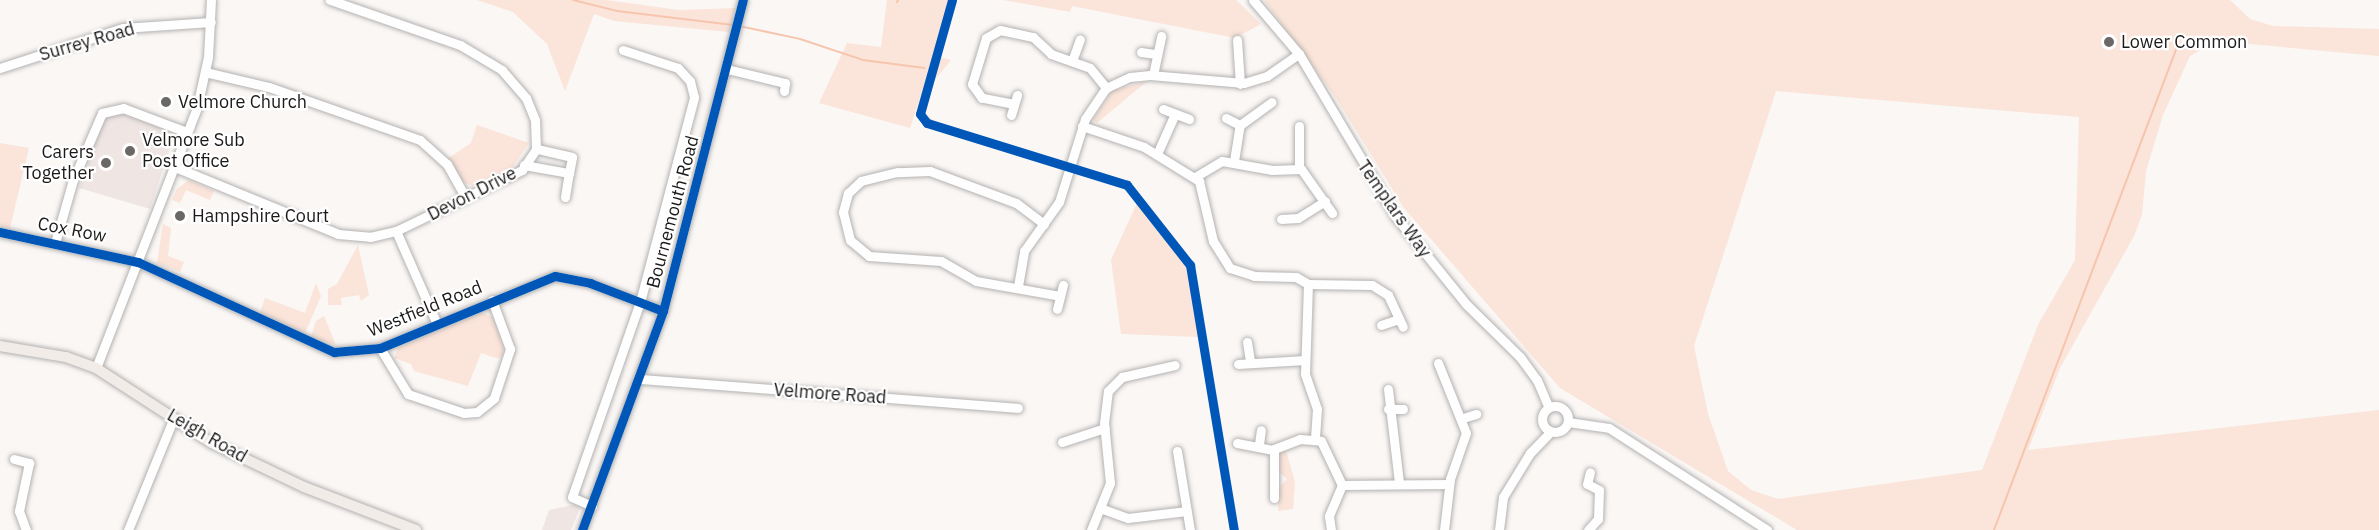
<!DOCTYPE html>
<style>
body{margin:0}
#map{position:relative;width:2379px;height:530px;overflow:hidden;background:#faf7f5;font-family:"IBM Plex Sans",sans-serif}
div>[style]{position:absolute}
.built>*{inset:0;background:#efe6e4}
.green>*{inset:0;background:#fbe4d9}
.stream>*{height:2px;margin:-1px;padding:0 1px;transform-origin:1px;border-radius:1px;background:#f6c5ae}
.roads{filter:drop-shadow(0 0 2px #b4b2b1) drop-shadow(0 0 2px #b4b2b1)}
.minor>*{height:9px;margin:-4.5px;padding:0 4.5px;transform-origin:4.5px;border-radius:4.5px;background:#fefefe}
.minor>.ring{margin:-4.5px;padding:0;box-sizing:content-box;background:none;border:9px solid #fefefe;border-radius:50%}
.major>*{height:10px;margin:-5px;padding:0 5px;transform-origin:5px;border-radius:5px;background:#f2ece9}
.cycleway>*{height:9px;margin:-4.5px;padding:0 4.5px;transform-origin:4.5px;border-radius:4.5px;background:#0057b8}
.dots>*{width:16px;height:16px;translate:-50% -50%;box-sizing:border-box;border:3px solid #fff;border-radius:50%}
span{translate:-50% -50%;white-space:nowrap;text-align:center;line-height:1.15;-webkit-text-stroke:4.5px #fff;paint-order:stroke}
.street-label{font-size:18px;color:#1c1a19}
.poi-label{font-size:18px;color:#1c1a19}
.left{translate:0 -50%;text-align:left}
.right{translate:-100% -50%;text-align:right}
</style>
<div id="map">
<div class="built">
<div style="clip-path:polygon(119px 112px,175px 133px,150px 209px,79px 188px,106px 116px)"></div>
<div style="clip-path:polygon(582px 503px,571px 530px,542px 530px,549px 510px)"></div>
</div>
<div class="green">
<div style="clip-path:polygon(477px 0,606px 0,679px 10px,736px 8px,729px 32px,614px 21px,594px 14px,565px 91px,547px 44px,513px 12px)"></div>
<div style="clip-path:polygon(887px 0,953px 0,910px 128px,819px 103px,847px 43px,881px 47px)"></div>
<div style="clip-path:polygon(1003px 0,1236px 0,1261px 24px,1235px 38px,1072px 6px,1070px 12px)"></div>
<div style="clip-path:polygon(evenodd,1264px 0,2230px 0,2250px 19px,2273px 26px,2379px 29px,2379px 56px,2217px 41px,2190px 56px,2163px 115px,2146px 171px,2142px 215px,2134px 236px,2060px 368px,2028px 450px,2379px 410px,2379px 530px,1797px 530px,1560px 388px,1404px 208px,1336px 98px,1264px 0,1776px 91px,2079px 117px,2075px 260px,2038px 325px,1982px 470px,1778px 499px,1751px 490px,1728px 471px,1708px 414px,1694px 346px,1776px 91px)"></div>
<div style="clip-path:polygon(939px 57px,951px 60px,934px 81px,926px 113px,935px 122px,972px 136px,927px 122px,924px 117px)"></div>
<div style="clip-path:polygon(1146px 82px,1097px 123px,1093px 120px,1113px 90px)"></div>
<div style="clip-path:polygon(477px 125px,529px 143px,512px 168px,478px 187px,464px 183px,447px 159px,471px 143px)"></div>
<div style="clip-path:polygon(0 143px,29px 148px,10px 228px,0 226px)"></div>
<div style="clip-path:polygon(189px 180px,214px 191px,210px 200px,186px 190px,180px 203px,172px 200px,177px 189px)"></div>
<div style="clip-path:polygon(1137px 203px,1188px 266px,1200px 337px,1121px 334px,1111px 260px)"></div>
<div style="clip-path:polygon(163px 224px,171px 228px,168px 256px,184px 262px,180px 272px,157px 263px)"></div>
<div style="clip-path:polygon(358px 245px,369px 295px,361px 301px,359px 295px,341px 298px,342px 305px,328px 305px,328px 289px,337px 284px)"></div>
<div style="clip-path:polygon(316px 283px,321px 296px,305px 333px,260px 313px,265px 298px,305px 313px)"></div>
<div style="clip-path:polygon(480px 312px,493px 317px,504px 349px,502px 357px,496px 358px,481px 353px,468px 386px,414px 371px,411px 364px,394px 358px,398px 348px)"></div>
<div style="clip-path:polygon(324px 316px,336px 345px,311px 337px,316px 321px)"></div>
<div style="clip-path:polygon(1285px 447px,1295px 482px,1293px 509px,1278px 511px,1278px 488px,1287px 479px,1276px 469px,1276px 456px)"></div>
</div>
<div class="stream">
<div style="left:573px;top:0;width:45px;rotate:14deg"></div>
<div style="left:617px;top:11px;width:117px;rotate:6.9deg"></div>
<div style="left:897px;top:2px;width:2px;rotate:-63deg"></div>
<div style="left:739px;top:26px;width:62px;rotate:12deg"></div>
<div style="left:800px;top:39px;width:66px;rotate:18.4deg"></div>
<div style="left:863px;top:60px;width:62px;rotate:7.5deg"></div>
<div style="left:1994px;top:530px;width:517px;rotate:-69.25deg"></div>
</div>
<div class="roads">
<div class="minor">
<div style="left:1253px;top:0;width:71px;rotate:49.6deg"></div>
<div style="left:1299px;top:54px;width:188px;rotate:59.3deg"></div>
<div style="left:1395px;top:216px;width:113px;rotate:51.1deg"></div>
<div style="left:1466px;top:304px;width:76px;rotate:44.5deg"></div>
<div style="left:1520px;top:357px;width:29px;rotate:54deg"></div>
<div style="left:1537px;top:380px;width:30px;rotate:67deg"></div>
<div style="left:1237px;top:40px;width:44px;rotate:86.1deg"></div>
<div style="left:1141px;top:52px;width:15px;rotate:8deg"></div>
<div style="left:1072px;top:61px;width:23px;rotate:-70deg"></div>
<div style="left:0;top:68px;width:129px;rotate:-18deg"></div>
<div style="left:123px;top:28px;width:88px;rotate:-3.9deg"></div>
<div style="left:727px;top:69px;width:60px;rotate:13.6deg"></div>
<div style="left:785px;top:83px;width:8px;rotate:97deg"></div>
<div style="left:205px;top:72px;width:66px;rotate:13.2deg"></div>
<div style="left:269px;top:87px;width:160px;rotate:19.3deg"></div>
<div style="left:420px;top:140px;width:36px;rotate:42deg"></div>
<div style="left:447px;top:164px;width:39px;rotate:61deg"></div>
<div style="left:1153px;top:75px;width:40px;rotate:-78deg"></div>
<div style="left:1014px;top:104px;width:33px;rotate:-169deg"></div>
<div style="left:982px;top:98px;width:17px;rotate:-126deg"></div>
<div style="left:972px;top:84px;width:48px;rotate:-73.1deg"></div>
<div style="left:986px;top:38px;width:16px;rotate:-30deg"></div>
<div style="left:1000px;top:30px;width:34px;rotate:12deg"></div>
<div style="left:1033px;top:37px;width:25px;rotate:43deg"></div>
<div style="left:1051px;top:54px;width:41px;rotate:19.7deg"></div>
<div style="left:1090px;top:68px;width:26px;rotate:51deg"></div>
<div style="left:1163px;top:109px;width:28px;rotate:21deg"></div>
<div style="left:1011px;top:115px;width:21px;rotate:-73deg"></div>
<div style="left:1226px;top:118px;width:16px;rotate:27deg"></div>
<div style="left:1082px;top:126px;width:65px;rotate:18.7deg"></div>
<div style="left:1144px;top:147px;width:65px;rotate:31.7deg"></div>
<div style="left:1199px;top:181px;width:62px;rotate:76.9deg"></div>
<div style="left:1213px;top:241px;width:32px;rotate:58deg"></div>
<div style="left:1230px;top:268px;width:25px;rotate:18deg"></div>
<div style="left:1254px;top:276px;width:42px;rotate:1.4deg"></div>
<div style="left:1296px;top:277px;width:14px;rotate:30deg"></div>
<div style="left:1157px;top:154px;width:42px;rotate:-65.9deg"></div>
<div style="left:1234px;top:161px;width:36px;rotate:-81deg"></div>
<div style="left:1240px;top:125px;width:39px;rotate:-36deg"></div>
<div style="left:524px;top:165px;width:46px;rotate:10.1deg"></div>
<div style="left:569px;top:173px;width:16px;rotate:-79deg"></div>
<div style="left:572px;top:157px;width:37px;rotate:-167deg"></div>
<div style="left:175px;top:167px;width:176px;rotate:22.3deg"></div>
<div style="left:338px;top:234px;width:32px;rotate:5deg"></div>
<div style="left:370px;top:237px;width:27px;rotate:-13deg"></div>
<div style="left:396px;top:231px;width:140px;rotate:-25.8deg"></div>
<div style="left:522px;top:170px;width:25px;rotate:-56deg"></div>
<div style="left:536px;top:149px;width:29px;rotate:-92deg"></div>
<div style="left:535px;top:120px;width:24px;rotate:-112deg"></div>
<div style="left:526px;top:98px;width:37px;rotate:-131deg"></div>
<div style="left:502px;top:70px;width:49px;rotate:-149.2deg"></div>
<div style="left:460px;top:45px;width:138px;rotate:-160.9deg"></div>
<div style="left:1299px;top:168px;width:42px;rotate:-90deg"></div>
<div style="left:1195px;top:177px;width:31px;rotate:-31deg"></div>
<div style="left:1222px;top:161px;width:51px;rotate:10.2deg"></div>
<div style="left:1272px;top:170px;width:29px;rotate:-2deg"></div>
<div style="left:1301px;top:169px;width:54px;rotate:54.8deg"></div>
<div style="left:565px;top:197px;width:24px;rotate:-81deg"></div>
<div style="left:1281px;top:219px;width:17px;rotate:-3deg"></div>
<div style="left:1298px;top:218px;width:32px;rotate:-32deg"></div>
<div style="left:1044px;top:224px;width:35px;rotate:-143deg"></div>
<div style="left:1016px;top:203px;width:92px;rotate:-159.6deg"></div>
<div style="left:930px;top:171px;width:33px;rotate:178deg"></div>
<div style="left:897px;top:172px;width:37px;rotate:166deg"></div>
<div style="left:861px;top:181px;width:18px;rotate:137deg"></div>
<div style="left:848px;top:193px;width:20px;rotate:105deg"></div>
<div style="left:843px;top:212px;width:29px;rotate:76deg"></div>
<div style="left:850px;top:240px;width:25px;rotate:40deg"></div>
<div style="left:869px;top:256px;width:72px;rotate:4deg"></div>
<div style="left:941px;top:261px;width:40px;rotate:29.7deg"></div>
<div style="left:976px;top:281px;width:85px;rotate:10.1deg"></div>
<div style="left:396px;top:231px;width:102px;rotate:66.2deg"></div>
<div style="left:0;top:232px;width:141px;rotate:12.3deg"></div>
<div style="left:138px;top:262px;width:216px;rotate:24.7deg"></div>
<div style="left:334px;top:352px;width:46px;rotate:-5deg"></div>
<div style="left:380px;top:348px;width:189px;rotate:-22.4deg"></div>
<div style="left:555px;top:276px;width:36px;rotate:11deg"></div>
<div style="left:590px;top:283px;width:78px;rotate:21deg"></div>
<div style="left:55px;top:243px;width:66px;rotate:-74.1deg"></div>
<div style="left:73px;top:180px;width:73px;rotate:-66.6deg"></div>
<div style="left:102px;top:113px;width:22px;rotate:-13deg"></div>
<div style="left:123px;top:108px;width:68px;rotate:20.6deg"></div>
<div style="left:1308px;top:284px;width:90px;rotate:91.9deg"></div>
<div style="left:1305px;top:374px;width:37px;rotate:71deg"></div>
<div style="left:1317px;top:409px;width:30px;rotate:94deg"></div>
<div style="left:1308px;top:284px;width:64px;rotate:0.9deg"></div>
<div style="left:1372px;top:285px;width:19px;rotate:32deg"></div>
<div style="left:1388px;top:295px;width:35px;rotate:65deg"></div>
<div style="left:1018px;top:286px;width:36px;rotate:-80deg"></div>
<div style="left:1024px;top:251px;width:60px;rotate:-54.5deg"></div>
<div style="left:1059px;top:202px;width:87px;rotate:-72.6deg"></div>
<div style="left:1085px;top:119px;width:37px;rotate:-56deg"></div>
<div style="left:1106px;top:88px;width:26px;rotate:-25deg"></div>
<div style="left:1130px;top:77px;width:20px;rotate:-6deg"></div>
<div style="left:1150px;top:75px;width:94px;rotate:4.9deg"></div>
<div style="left:1244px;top:83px;width:24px;rotate:-17deg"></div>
<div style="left:1267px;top:76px;width:39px;rotate:-35deg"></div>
<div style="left:1057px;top:309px;width:25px;rotate:-76deg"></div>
<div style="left:1381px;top:325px;width:18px;rotate:-19deg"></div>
<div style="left:1247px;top:342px;width:20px;rotate:81deg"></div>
<div style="left:380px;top:348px;width:54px;rotate:58.7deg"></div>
<div style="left:408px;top:394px;width:59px;rotate:18.7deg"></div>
<div style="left:464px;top:413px;width:13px;rotate:-4deg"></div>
<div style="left:477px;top:412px;width:22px;rotate:-39deg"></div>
<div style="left:494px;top:398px;width:52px;rotate:-71.9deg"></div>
<div style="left:510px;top:349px;width:52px;rotate:-110.2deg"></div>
<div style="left:1438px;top:363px;width:75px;rotate:68.2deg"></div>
<div style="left:1466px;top:433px;width:49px;rotate:109.2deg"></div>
<div style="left:1450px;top:479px;width:51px;rotate:96.7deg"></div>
<div style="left:1238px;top:364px;width:67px;rotate:-3.4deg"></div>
<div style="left:96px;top:368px;width:280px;rotate:-68.8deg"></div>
<div style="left:197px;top:107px;width:51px;rotate:-77.6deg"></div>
<div style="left:208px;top:57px;width:57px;rotate:-87deg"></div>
<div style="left:642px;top:379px;width:377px;rotate:4.4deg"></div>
<div style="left:1388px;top:389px;width:94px;rotate:83.3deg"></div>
<div class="ring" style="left:1542px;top:406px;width:17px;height:17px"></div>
<div style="left:1388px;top:409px;width:15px"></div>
<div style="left:1463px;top:418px;width:14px;rotate:-17deg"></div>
<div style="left:1568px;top:422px;width:41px;rotate:8.3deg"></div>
<div style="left:1609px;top:428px;width:188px;rotate:32.8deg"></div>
<div style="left:1062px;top:442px;width:45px;rotate:-18deg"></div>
<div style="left:1237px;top:443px;width:37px;rotate:11deg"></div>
<div style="left:1259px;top:444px;width:14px;rotate:-82deg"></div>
<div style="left:1177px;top:451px;width:80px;rotate:80.7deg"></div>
<div style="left:14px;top:459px;width:16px;rotate:15deg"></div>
<div style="left:29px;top:463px;width:49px;rotate:101.8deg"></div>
<div style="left:19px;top:511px;width:20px;rotate:70deg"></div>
<div style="left:1342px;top:485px;width:107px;rotate:-0.5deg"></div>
<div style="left:1274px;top:498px;width:49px;rotate:-90deg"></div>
<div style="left:1274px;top:449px;width:28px;rotate:-21deg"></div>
<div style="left:1300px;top:439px;width:21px;rotate:5deg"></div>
<div style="left:1321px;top:441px;width:49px;rotate:64.5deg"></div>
<div style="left:1342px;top:485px;width:34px;rotate:113deg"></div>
<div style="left:1329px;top:516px;width:14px;rotate:82deg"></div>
<div style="left:592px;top:506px;width:22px;rotate:-156deg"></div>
<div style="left:572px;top:497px;width:207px;rotate:-70.8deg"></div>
<div style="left:640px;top:302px;width:212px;rotate:-75.2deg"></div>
<div style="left:694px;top:97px;width:16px;rotate:-104deg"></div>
<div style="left:690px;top:81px;width:18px;rotate:-133deg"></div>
<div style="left:678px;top:68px;width:58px;rotate:-161.9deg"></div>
<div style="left:1100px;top:508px;width:30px;rotate:20deg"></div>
<div style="left:1128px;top:518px;width:59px;rotate:-6.8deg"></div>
<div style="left:128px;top:530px;width:119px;rotate:-67.8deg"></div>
<div style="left:582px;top:530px;width:233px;rotate:-69.7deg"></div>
<div style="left:663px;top:311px;width:321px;rotate:-75.6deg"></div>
<div style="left:1091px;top:530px;width:51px;rotate:-68deg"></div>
<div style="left:1110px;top:483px;width:60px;rotate:-95.7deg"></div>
<div style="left:1104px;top:423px;width:32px;rotate:-83deg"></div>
<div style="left:1108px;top:391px;width:20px;rotate:-45deg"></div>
<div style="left:1122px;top:377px;width:54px;rotate:-12.8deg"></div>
<div style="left:1499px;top:530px;width:33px;rotate:-83deg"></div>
<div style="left:1503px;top:497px;width:52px;rotate:-58.5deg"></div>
<div style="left:1530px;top:453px;width:29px;rotate:-46deg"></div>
<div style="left:1588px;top:530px;width:15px;rotate:-48deg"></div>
<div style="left:1598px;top:519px;width:29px;rotate:-88deg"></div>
<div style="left:1599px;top:490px;width:13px;rotate:-153deg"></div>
<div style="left:1587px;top:484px;width:12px;rotate:-76deg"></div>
</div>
<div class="major">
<div style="left:0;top:346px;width:67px;rotate:9.5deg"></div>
<div style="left:66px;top:357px;width:32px;rotate:20deg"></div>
<div style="left:96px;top:368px;width:138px;rotate:32.9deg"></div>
<div style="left:212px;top:443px;width:102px;rotate:25.6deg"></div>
<div style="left:304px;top:487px;width:120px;rotate:21deg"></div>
</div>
</div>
<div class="cycleway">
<div style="left:952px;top:0;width:118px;rotate:105.7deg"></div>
<div style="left:920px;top:114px;width:11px;rotate:52deg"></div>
<div style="left:927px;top:123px;width:209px;rotate:17.2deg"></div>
<div style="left:1127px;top:185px;width:102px;rotate:51.8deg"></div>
<div style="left:1190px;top:265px;width:269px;rotate:80.6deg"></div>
<div style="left:0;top:232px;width:141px;rotate:12.3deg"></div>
<div style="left:138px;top:262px;width:216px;rotate:24.7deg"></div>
<div style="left:334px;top:352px;width:46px;rotate:-5deg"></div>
<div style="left:380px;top:348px;width:189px;rotate:-22.4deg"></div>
<div style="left:555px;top:276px;width:36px;rotate:11deg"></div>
<div style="left:590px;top:283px;width:78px;rotate:21deg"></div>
<div style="left:582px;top:530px;width:233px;rotate:-69.7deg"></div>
<div style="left:663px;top:311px;width:321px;rotate:-75.6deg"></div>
</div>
<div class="dots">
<div style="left:2109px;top:42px;background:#6a6766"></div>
<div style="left:166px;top:102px;background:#6a6766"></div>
<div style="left:130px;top:151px;background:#6a6766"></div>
<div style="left:106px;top:163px;background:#6a6766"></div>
<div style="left:180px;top:216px;background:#6a6766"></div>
</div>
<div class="street-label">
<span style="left:87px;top:42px;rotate:-16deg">Surrey Road</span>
<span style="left:472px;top:194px;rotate:-27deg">Devon Drive</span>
<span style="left:1394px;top:209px;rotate:55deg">Templars Way</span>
<span style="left:673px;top:212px;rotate:-75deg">Bournemouth Road</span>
<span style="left:72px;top:230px;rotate:11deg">Cox Row</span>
<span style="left:425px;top:309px;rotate:-22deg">Westfield Road</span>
<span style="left:830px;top:394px;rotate:4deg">Velmore Road</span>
<span style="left:207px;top:436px;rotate:30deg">Leigh Road</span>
</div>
<div class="poi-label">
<span class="left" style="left:2121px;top:42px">Lower Common</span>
<span class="left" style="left:178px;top:102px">Velmore Church</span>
<span class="left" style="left:142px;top:151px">Velmore Sub<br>Post Office</span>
<span class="right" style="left:94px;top:163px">Carers<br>Together</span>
<span class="left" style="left:192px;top:216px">Hampshire Court</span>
</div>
</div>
